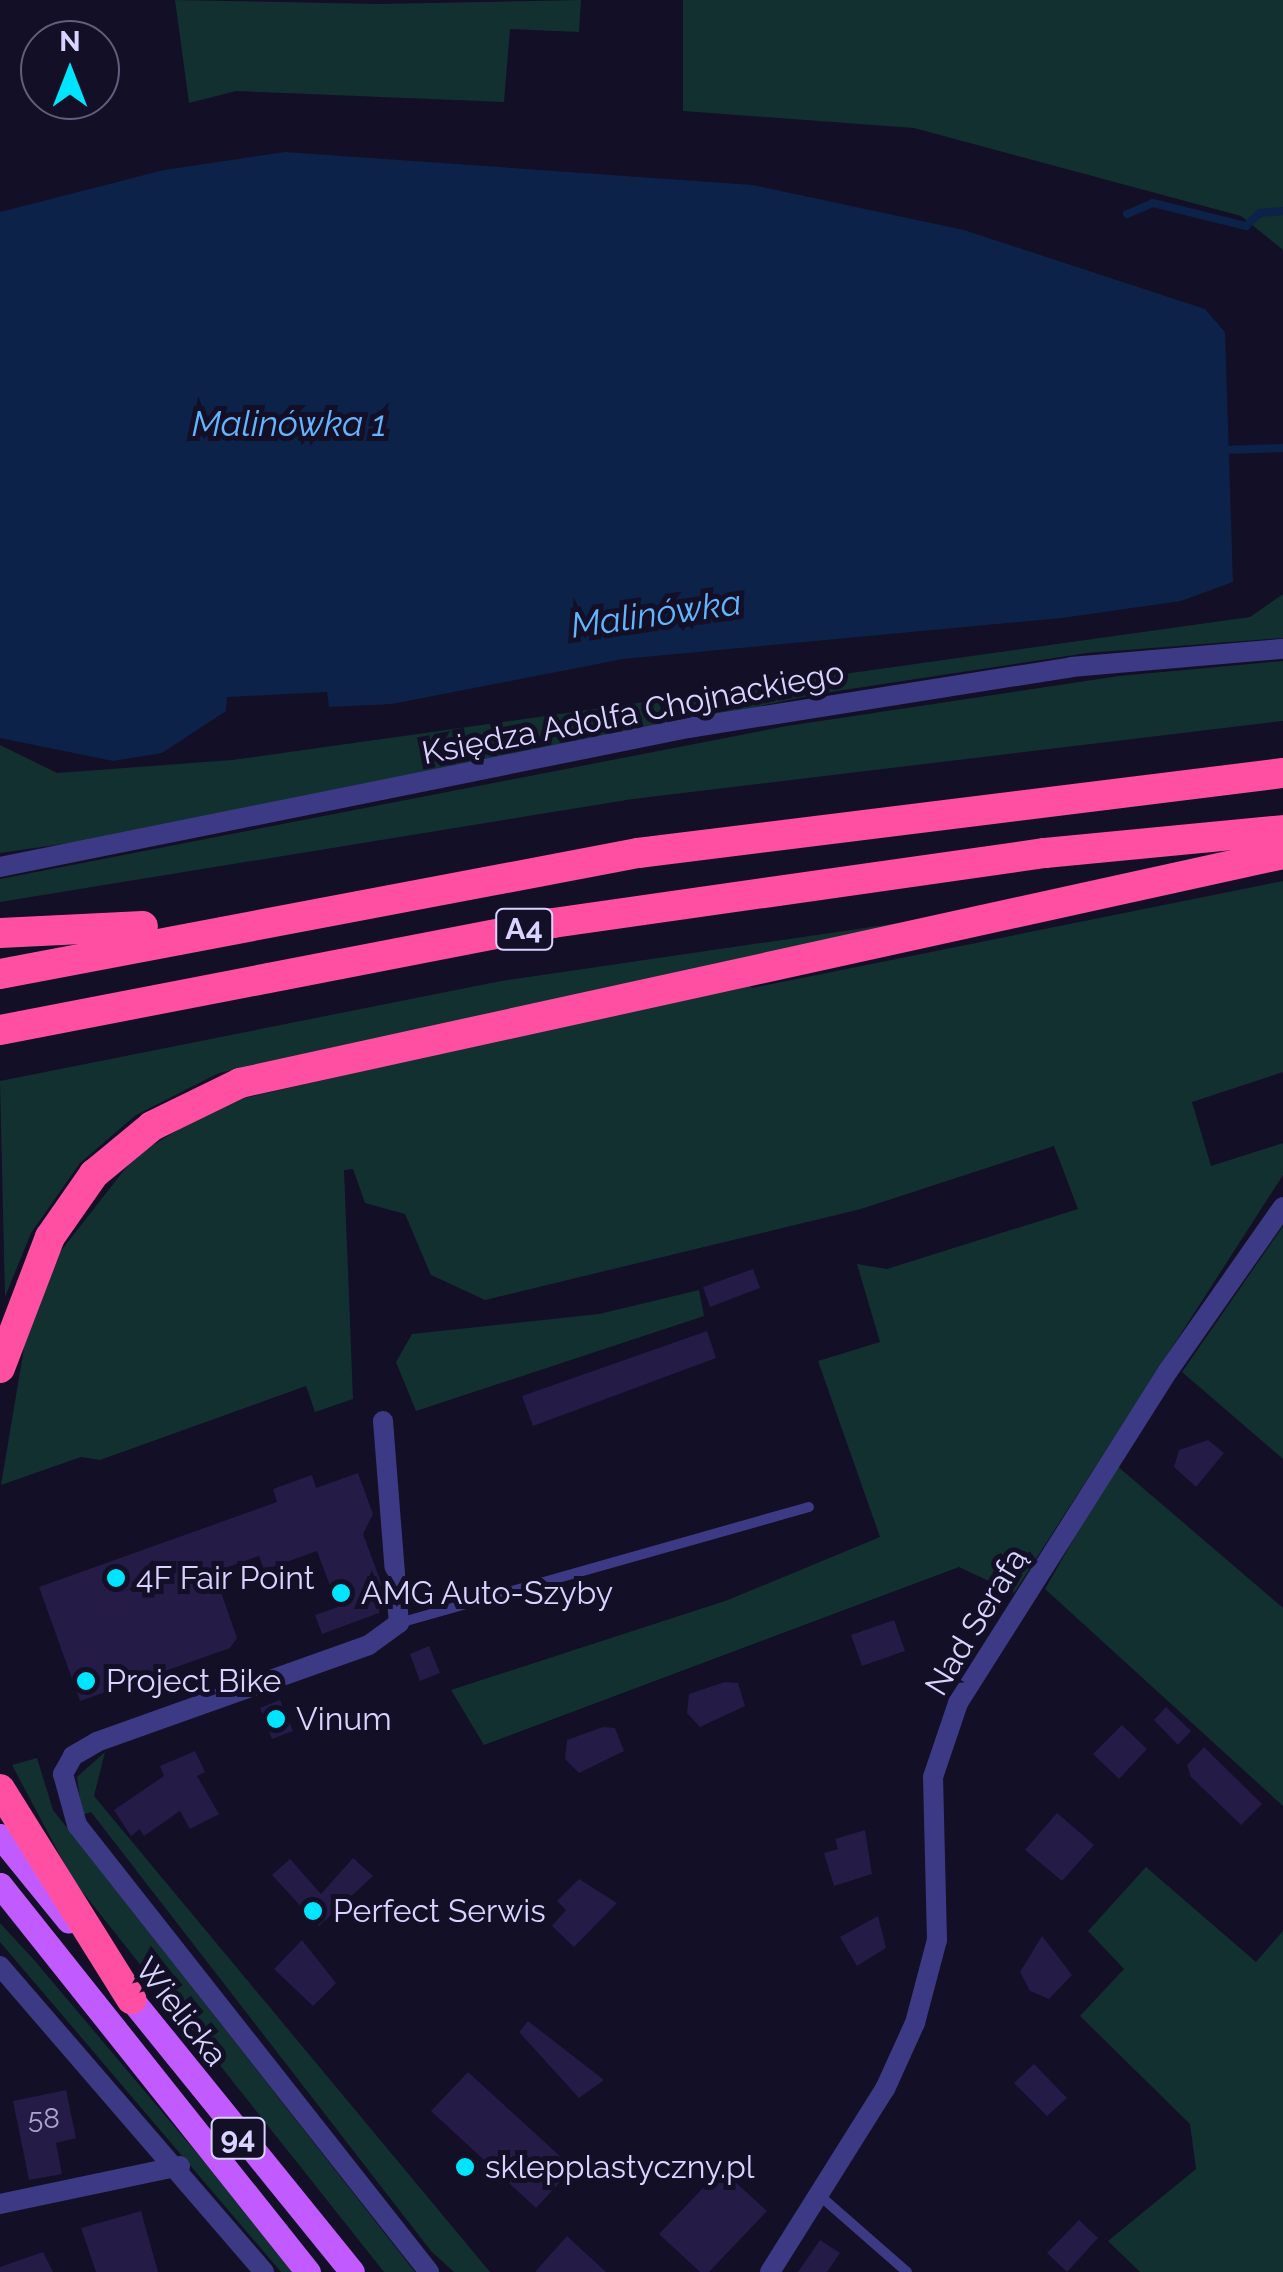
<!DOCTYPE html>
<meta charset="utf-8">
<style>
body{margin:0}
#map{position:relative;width:1283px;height:2272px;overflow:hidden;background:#130f26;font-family:Raleway,sans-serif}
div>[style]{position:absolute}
.green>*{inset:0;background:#12302f}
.water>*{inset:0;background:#0c2248}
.stream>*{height:8px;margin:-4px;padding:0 4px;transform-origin:4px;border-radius:4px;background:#0c2248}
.building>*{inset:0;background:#241b47}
.service>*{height:10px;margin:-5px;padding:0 5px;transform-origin:5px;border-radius:5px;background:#3d3a85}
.minor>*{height:20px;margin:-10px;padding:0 10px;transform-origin:10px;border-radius:10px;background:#3d3a85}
.primary>*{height:25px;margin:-12.5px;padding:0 12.5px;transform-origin:12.5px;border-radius:12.5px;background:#c25bff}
.motorway>*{height:30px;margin:-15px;padding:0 15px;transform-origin:15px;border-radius:15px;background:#ff4fa3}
.dots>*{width:28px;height:28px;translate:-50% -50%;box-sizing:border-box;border:5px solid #130f26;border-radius:50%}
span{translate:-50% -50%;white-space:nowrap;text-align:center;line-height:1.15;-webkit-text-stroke:10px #130f26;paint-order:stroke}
.number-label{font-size:28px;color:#aca6d1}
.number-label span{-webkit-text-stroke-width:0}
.shield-label span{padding:2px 8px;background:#130f26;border:2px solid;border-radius:8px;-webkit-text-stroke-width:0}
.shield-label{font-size:30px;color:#d9d4ff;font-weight:700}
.street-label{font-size:32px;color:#d9d4ff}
.poi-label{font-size:32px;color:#d9d4ff}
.left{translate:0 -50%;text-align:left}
.water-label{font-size:35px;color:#62b6ff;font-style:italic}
.north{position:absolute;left:20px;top:20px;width:100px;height:100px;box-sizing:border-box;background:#130f26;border:2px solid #625e7d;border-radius:50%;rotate:0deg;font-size:28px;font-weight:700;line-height:40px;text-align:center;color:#d9d4ff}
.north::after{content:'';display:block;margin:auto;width:35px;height:45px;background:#00e5ff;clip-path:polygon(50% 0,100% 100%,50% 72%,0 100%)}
</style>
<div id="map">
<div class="green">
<div style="clip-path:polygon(175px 0,377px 4px,581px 0,579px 32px,510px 29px,504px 102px,236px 91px,189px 103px)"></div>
<div style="clip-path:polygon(683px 0,1283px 0,1283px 250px,1241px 216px,914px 128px,683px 111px)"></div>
<div style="clip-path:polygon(1283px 594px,1283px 638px,1087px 653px,824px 693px,125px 835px,0 853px,0 745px,57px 773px,232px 760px,1250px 617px)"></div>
<div style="clip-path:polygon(1283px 661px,1283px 721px,633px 799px,0 902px,0 879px,787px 726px,1119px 676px)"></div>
<div style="clip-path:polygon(1283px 881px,1283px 1072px,1192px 1102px,1211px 1166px,1283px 1143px,1283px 1175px,1014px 1593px,959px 1567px,484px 1745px,451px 1690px,728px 1600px,880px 1537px,818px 1361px,880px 1342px,857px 1264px,887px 1269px,1078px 1209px,1054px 1146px,861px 1209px,485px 1300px,431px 1275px,405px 1214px,365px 1203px,353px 1169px,344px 1170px,353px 1399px,315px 1412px,306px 1386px,100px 1460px,81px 1457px,1px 1485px,25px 1342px,49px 1266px,136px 1155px,223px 1103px,747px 983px,752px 988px)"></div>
<div style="clip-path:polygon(912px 921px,219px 1073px,136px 1115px,80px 1163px,31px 1233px,5px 1297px,0 1081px,501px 981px)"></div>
<div style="clip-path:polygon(1283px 1226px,1283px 1459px,1182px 1372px)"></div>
<div style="clip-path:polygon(699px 1290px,704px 1316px,416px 1411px,396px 1362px,412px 1334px,599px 1314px)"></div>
<div style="clip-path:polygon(1116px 1465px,1283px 1608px,1283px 1806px,1045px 1589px)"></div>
<div style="clip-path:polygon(105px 1752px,94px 1796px,490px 2272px,454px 2272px,431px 2251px,91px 1812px,82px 1815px,77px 1777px)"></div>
<div style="clip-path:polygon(37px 1758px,53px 1810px,415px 2272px,384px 2272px,73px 1880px,12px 1765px)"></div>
<div style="clip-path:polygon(1146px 1867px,1256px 1962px,1283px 1931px,1283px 2272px,1140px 2272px,1108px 2241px,1196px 2169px,1190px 2124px,1080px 2016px,1124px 1969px,1088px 1931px)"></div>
<div style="clip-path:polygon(0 1923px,35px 1961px,297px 2272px,281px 2272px,0 1942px)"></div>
</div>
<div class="water">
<div style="clip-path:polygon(285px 152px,753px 185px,964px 230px,1205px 309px,1225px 332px,1233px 582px,1181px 601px,1062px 618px,623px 659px,392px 704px,329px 707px,327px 692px,227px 697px,226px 711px,162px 753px,113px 761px,0 738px,0 212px,164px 170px)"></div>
</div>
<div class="stream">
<div style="left:1127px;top:214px;width:28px;rotate:-23deg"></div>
<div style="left:1153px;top:203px;width:96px;rotate:13.9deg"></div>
<div style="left:1246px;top:226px;width:19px;rotate:-43deg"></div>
<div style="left:1260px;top:213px;width:23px;rotate:-5deg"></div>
<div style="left:1223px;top:450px;width:60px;rotate:-1.9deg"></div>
</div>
<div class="building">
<div style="clip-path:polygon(753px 1269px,760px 1288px,710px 1307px,703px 1287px)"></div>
<div style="clip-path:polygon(707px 1331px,716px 1358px,533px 1426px,522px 1396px)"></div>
<div style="clip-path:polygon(1208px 1440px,1224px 1453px,1196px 1487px,1174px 1467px,1179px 1450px)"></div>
<div style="clip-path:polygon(358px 1473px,373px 1514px,363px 1534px,382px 1585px,379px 1613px,322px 1634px,315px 1615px,338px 1607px,317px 1551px,264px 1570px,259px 1556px,214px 1572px,237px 1638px,230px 1648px,80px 1701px,39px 1587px,277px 1502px,273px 1489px,312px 1475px,316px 1488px)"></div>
<div style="clip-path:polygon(894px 1620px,905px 1651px,862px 1666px,851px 1635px)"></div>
<div style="clip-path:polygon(429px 1646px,440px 1673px,420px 1681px,410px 1654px)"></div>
<div style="clip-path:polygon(725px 1682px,738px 1683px,745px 1706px,700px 1727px,687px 1713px,689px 1694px)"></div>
<div style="clip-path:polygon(280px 1700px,293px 1731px,272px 1739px,260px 1708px)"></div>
<div style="clip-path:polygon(1166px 1707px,1191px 1731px,1178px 1745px,1154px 1720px)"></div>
<div style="clip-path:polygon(1122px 1725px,1147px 1749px,1119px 1779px,1093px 1754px)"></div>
<div style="clip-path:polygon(603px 1727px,615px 1728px,624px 1751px,579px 1773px,565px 1759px,567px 1740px)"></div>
<div style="clip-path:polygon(1204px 1747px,1262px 1804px,1241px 1825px,1191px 1777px,1187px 1765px)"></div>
<div style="clip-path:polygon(195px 1751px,205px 1772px,197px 1776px,219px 1814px,190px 1829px,180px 1811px,144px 1836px,140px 1829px,131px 1836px,114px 1810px,164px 1776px,160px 1766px)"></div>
<div style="clip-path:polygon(1057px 1813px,1094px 1845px,1062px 1881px,1025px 1850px)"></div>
<div style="clip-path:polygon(865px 1830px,872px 1874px,834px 1886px,824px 1853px,838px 1849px,835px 1839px)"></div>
<div style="clip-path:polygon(353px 1858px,373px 1876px,319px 1926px,272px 1875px,290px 1859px,321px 1894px)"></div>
<div style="clip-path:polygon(579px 1879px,617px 1903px,574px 1947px,552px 1926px,566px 1910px,557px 1901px)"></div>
<div style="clip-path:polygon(878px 1916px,886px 1948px,857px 1966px,840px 1937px)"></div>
<div style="clip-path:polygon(1042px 1936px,1072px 1975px,1049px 1999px,1030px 1991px,1020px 1972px)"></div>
<div style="clip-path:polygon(302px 1940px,336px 1983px,313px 2006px,274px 1969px)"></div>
<div style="clip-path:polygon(528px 2021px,604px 2080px,579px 2098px,519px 2032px)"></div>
<div style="clip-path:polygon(1034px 2064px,1067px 2098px,1047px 2116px,1014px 2083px)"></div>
<div style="clip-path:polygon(468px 2072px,573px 2168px,536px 2208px,431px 2111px)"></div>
<div style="clip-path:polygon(66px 2090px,76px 2138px,56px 2143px,62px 2174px,29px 2180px,13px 2101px)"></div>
<div style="clip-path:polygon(721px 2169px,767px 2211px,709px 2272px,700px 2272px,659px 2234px)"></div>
<div style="clip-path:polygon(141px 2211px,158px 2272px,96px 2272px,81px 2228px)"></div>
<div style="clip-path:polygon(1079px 2220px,1098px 2238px,1067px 2272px,1047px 2253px)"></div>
<div style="clip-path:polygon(567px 2236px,606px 2272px,535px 2272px)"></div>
<div style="clip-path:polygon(820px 2240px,840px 2253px,827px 2272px,798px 2272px)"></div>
<div style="clip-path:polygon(43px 2252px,53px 2272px,0 2272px,0 2267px)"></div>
</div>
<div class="service">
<div style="left:399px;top:1623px;width:426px;rotate:-15.8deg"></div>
<div style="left:819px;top:2195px;width:117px;rotate:41.2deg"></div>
</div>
<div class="minor">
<div style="left:0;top:867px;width:702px;rotate:-11.42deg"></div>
<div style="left:688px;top:728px;width:388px;rotate:-9deg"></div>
<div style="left:1071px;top:667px;width:213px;rotate:-4.9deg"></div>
<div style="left:383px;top:1421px;width:203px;rotate:85.5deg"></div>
<div style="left:399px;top:1623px;width:37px;rotate:144deg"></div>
<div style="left:369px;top:1645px;width:289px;rotate:160.4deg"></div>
<div style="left:97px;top:1742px;width:28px;rotate:150deg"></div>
<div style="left:73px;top:1756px;width:21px;rotate:119deg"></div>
<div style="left:63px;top:1774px;width:53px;rotate:74.6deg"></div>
<div style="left:77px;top:1825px;width:569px;rotate:51.78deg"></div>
<div style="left:0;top:1966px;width:404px;rotate:49.2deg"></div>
<div style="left:0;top:2204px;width:184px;rotate:-11.9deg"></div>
<div style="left:770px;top:2272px;width:216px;rotate:-57.9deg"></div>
<div style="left:885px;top:2089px;width:72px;rotate:-65.6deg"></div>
<div style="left:915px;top:2023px;width:86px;rotate:-75.2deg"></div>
<div style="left:937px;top:1940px;width:163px;rotate:-91.4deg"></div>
<div style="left:933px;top:1777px;width:78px;rotate:-71.3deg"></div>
<div style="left:958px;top:1703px;width:393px;rotate:-57.7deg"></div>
<div style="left:1168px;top:1371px;width:200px;rotate:-55deg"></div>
</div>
<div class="primary">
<div style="left:0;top:1836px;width:109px;rotate:50.9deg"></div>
<div style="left:0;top:1885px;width:495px;rotate:51.5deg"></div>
<div style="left:119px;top:1984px;width:370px;rotate:51deg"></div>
</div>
<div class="motorway">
<div style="left:0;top:933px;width:143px;rotate:-2.8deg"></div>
<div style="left:0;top:974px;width:649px;rotate:-10.74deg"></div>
<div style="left:638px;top:853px;width:650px;rotate:-7.07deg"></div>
<div style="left:0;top:1030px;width:563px;rotate:-10.95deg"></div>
<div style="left:553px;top:923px;width:497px;rotate:-8.1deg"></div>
<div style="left:1045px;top:853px;width:239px;rotate:-5.5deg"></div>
<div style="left:0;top:1368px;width:140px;rotate:-69.1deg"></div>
<div style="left:50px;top:1237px;width:77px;rotate:-55.1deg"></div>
<div style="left:94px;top:1174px;width:75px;rotate:-39.6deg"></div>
<div style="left:152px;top:1126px;width:98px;rotate:-26deg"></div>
<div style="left:240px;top:1083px;width:1068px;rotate:-12.38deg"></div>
<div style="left:0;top:1789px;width:248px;rotate:58deg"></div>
</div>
<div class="dots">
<div style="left:116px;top:1578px;background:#00e5ff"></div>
<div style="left:341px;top:1593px;background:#00e5ff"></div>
<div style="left:86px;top:1681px;background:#00e5ff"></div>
<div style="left:276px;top:1719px;background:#00e5ff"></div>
<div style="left:313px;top:1911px;background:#00e5ff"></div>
<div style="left:465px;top:2167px;background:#00e5ff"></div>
</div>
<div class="number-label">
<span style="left:44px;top:2119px">58</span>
</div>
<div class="shield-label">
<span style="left:524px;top:929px">A4</span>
<span style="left:238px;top:2138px">94</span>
</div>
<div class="street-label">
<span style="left:633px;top:713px;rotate:-11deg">Księdza Adolfa Chojnackiego</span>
<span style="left:976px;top:1622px;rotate:-59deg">Nad Serafą</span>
<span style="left:181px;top:2012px;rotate:52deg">Wielicka</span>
</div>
<div class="poi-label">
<span class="left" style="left:136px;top:1578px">4F Fair Point</span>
<span class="left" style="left:361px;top:1593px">AMG Auto-Szyby</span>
<span class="left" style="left:106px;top:1681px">Project Bike</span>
<span class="left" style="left:296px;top:1719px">Vinum</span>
<span class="left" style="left:333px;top:1911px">Perfect Serwis</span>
<span class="left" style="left:485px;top:2167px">sklepplastyczny.pl</span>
</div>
<div class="water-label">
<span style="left:289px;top:424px">Malinówka 1</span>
<span style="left:656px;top:614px;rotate:-8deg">Malinówka</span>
</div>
<div class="north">N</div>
</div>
